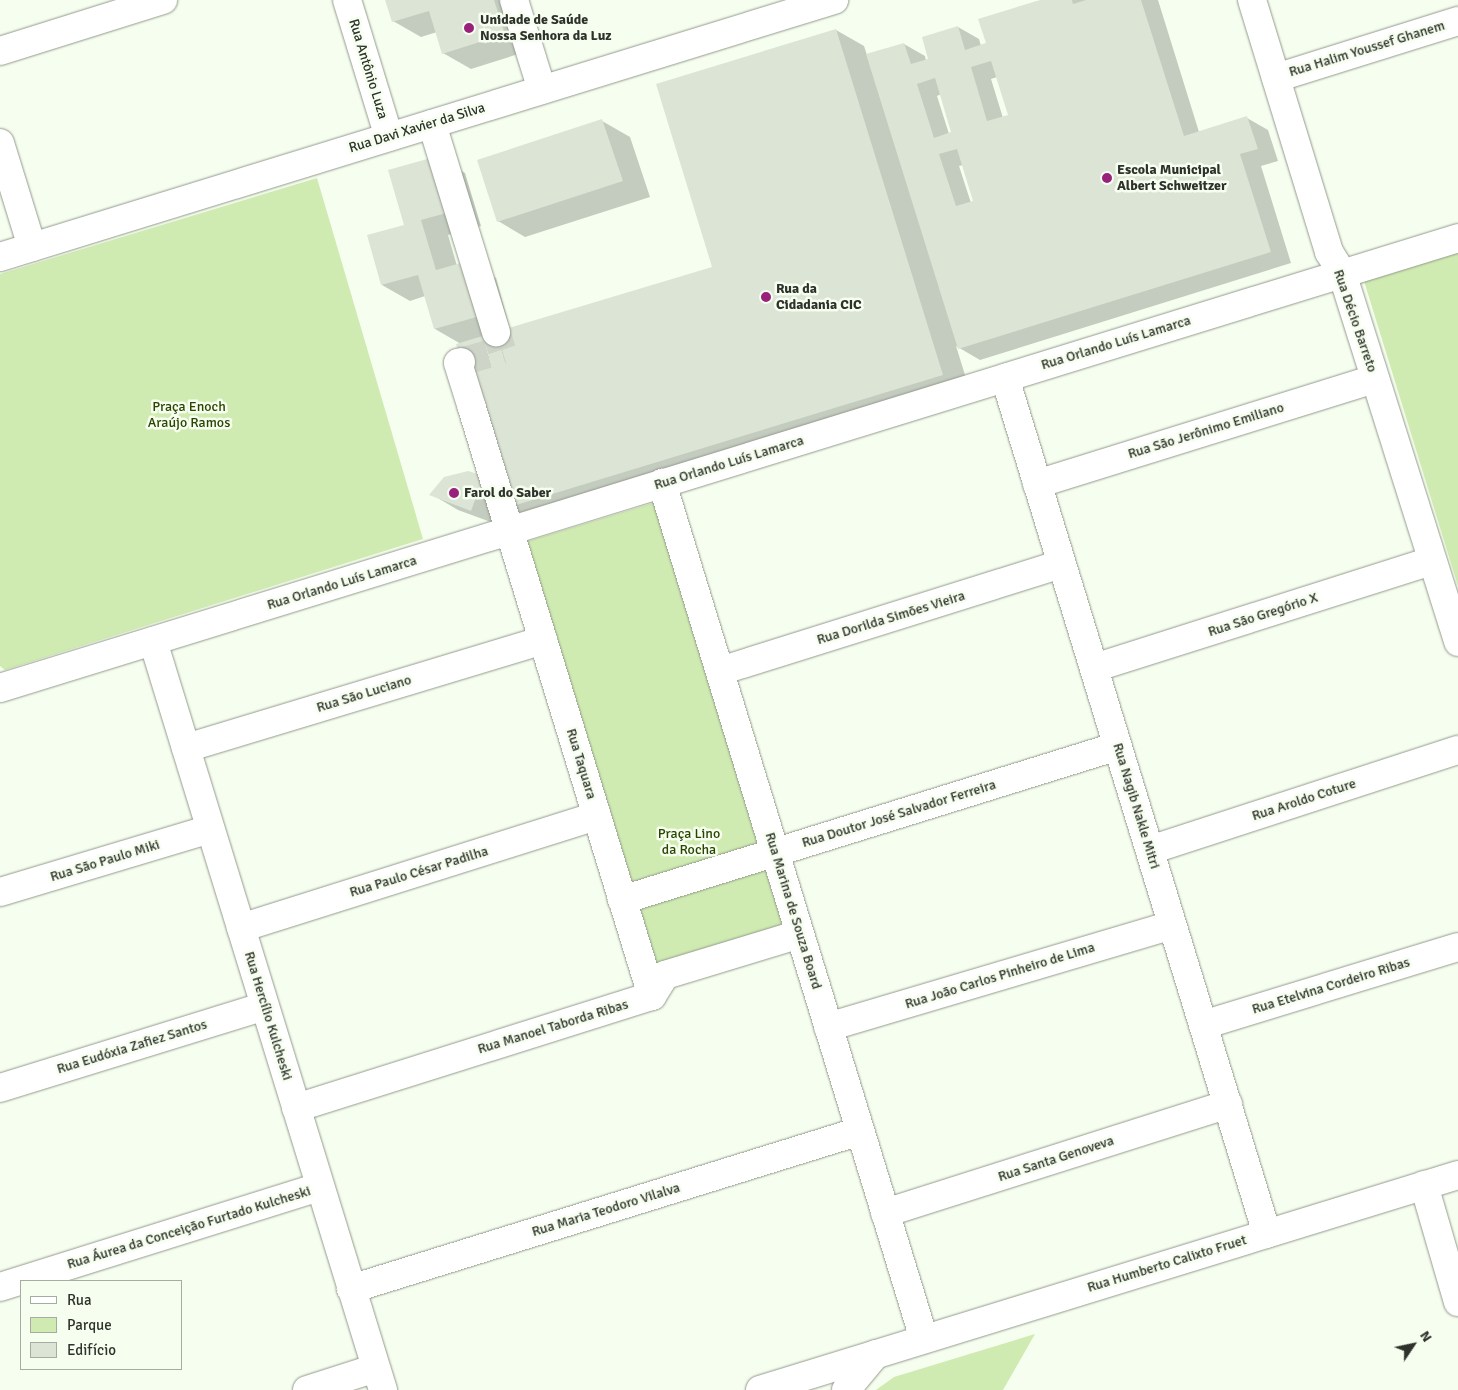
<!DOCTYPE html>
<meta charset="utf-8">
<style>
body{margin:0}
#map{position:relative;width:1458px;height:1390px;overflow:hidden;background:#f6feef;font-family:Signika,sans-serif}
div>[style]{position:absolute}
.green>*{inset:0;background:#cfebb1}
.shadow>*{inset:0;background:#0003}
.building>*{inset:0;background:#dce4d5}
.minor-tunnel>*{height:28px;margin-top:-14px;transform-origin:0;background:repeating-linear-gradient(90deg,#ced5c8 0 28px,transparent 0 42px)}
.roads{filter:drop-shadow(0 0 1px #939a8d) drop-shadow(0 0 1px #939a8d)}
.minor>*{height:28px;margin:-14px;padding:0 14px;transform-origin:14px;border-radius:14px;background:#fff}
.dots>*{width:14px;height:14px;translate:-50% -50%;box-sizing:border-box;border:2px solid #f6feef;border-radius:50%}
span{translate:-50% -50%;white-space:nowrap;text-align:center;line-height:1.15;-webkit-text-stroke:5px #f6feef;paint-order:stroke}
.poi-label{font-size:14px;color:#2f322c;font-weight:700}
.left{translate:0 -50%;text-align:left}
.street-label{font-size:14px;color:#2f322c}
.park-label{font-size:14px;color:#2b4500}
.legend{position:absolute;left:20px;top:1280px;width:162px;height:90px;box-sizing:border-box;background:#f6feef;border:1px solid #a6aca1;margin:0;padding:6px 9px;list-style:none;font-size:15px;color:#2f322c}
.legend li{display:flex;align-items:center;gap:10px;height:25px}
.legend b{width:25px;border:1px solid #a6aca1}
.north{position:absolute;left:1388px;top:1320px;width:50px;height:50px;-webkit-text-stroke:4px #f6feef;paint-order:stroke;rotate:56deg;font-size:14px;font-weight:700;line-height:20px;text-align:center;color:#2f322c}
.north::after{content:'';display:block;margin:auto;width:18px;height:22px;background:#2f322c;clip-path:polygon(50% 0,100% 100%,50% 72%,0 100%)}
</style>
<div id="map">
<div class="green">
<div style="clip-path:polygon(317px 178px,423px 539px,5px 670px,0 666px,0 274px)"></div>
<div style="clip-path:polygon(1458px 252px,1458px 586px,1364px 281px)"></div>
<div style="clip-path:polygon(656px 502px,786px 925px,655px 964px,525px 542px)"></div>
<div style="clip-path:polygon(1035px 1334px,1003px 1390px,876px 1390px,894px 1377px)"></div>
</div>
<div class="shadow">
<div style="clip-path:polygon(386px 0,516px 0,531px 50px,471px 69px,443px 53px,437px 32px,421px 37px,393px 21px)"></div>
<div style="clip-path:polygon(evenodd,1044px 0,1158px 0,1199px 132px,1247px 118px,1268px 130px,1278px 161px,1261px 166px,1291px 263px,980px 360px,956px 346px,970px 391px,499px 525px,458px 510px,431px 494px,484px 477px,461px 344px,435px 329px,425px 296px,410px 301px,382px 285px,438px 157px,465px 173px,481px 226px,448px 235px,457px 266px,468px 262px,496px 278px,510px 329px,713px 268px,836px 30px,864px 46px,867px 55px,904px 44px,925px 56px,926px 61px,958px 27px,979px 39px,981px 46px,987px 44px,1044px 0,997px 77px,1010px 115px,1003px 118px,991px 79px,997px 77px,1044px 0,941px 94px,953px 133px,949px 134px,937px 96px,941px 94px,1044px 0,963px 165px,975px 202px,971px 203px,959px 166px,963px 165px)"></div>
<div style="clip-path:polygon(602px 121px,630px 137px,650px 197px,525px 237px,498px 221px)"></div>
</div>
<div class="building">
<div style="clip-path:polygon(385px 0,494px 0,505px 34px,442px 54px,429px 11px,392px 22px)"></div>
<div style="clip-path:polygon(evenodd,1040px 0,1072px 0,1073px 4px,1086px 0,1141px 0,1184px 136px,1247px 116px,1258px 149px,1240px 154px,1271px 252px,958px 349px,866px 54px,904px 43px,911px 64px,928px 59px,922px 37px,958px 26px,965px 50px,986px 43px,978px 19px,1040px 0,991px 61px,1008px 115px,987px 121px,971px 67px,991px 61px,1040px 0,935px 78px,951px 132px,934px 138px,917px 84px,935px 78px,1040px 0,957px 149px,973px 201px,956px 206px,939px 154px,957px 149px)"></div>
<div style="clip-path:polygon(836px 29px,943px 375px,506px 508px,456px 344px,712px 267px,656px 84px)"></div>
<div style="clip-path:polygon(602px 119px,623px 181px,497px 222px,477px 160px)"></div>
<div style="clip-path:polygon(438px 156px,454px 211px,421px 220px,436px 270px,468px 261px,484px 315px,434px 329px,418px 275px,381px 285px,367px 235px,404px 225px,388px 170px)"></div>
<div style="clip-path:polygon(468px 471px,484px 476px,471px 511px,429px 495px,444px 477px)"></div>
</div>
<div class="minor-tunnel">
<div style="left:461px;top:362px;width:43px;rotate:-16.3deg"></div>
<div style="left:502px;top:350px;width:19px;rotate:-108deg"></div>
</div>
<div class="roads">
<div class="minor">
<div style="left:347px;top:0;width:143px;rotate:73deg"></div>
<div style="left:514px;top:0;width:94px;rotate:72.7deg"></div>
<div style="left:1252px;top:0;width:264px;rotate:73deg"></div>
<div style="left:1329px;top:252px;width:25px;rotate:58deg"></div>
<div style="left:1342px;top:273px;width:387px;rotate:72.5deg"></div>
<div style="left:0;top:51px;width:171px;rotate:-17.4deg"></div>
<div style="left:1276px;top:78px;width:191px;rotate:-17.4deg"></div>
<div style="left:432px;top:124px;width:218px;rotate:72.9deg"></div>
<div style="left:0;top:143px;width:109px;rotate:72.9deg"></div>
<div style="left:0;top:257px;width:873px;rotate:-17.13deg"></div>
<div style="left:461px;top:362px;width:3px;rotate:162deg"></div>
<div style="left:458px;top:363px;width:47px;rotate:72.7deg"></div>
<div style="left:472px;top:408px;width:615px;rotate:72.98deg"></div>
<div style="left:1005px;top:378px;width:895px;rotate:72.98deg"></div>
<div style="left:662px;top:483px;width:895px;rotate:72.98deg"></div>
<div style="left:1037px;top:484px;width:354px;rotate:-17.3deg"></div>
<div style="left:153px;top:641px;width:784px;rotate:72.93deg"></div>
<div style="left:1094px;top:668px;width:355px;rotate:-17.6deg"></div>
<div style="left:720px;top:671px;width:358px;rotate:-17.4deg"></div>
<div style="left:0;top:688px;width:1526px;rotate:-17.15deg"></div>
<div style="left:186px;top:748px;width:373px;rotate:-16.8deg"></div>
<div style="left:1150px;top:850px;width:324px;rotate:-18deg"></div>
<div style="left:0;top:892px;width:219px;rotate:-16.7deg"></div>
<div style="left:622px;top:900px;width:519px;rotate:-17.25deg"></div>
<div style="left:241px;top:928px;width:373px;rotate:-17.5deg"></div>
<div style="left:1203px;top:1025px;width:267px;rotate:-17deg"></div>
<div style="left:828px;top:1027px;width:359px;rotate:-16.5deg"></div>
<div style="left:0;top:1088px;width:277px;rotate:-17.2deg"></div>
<div style="left:296px;top:1108px;width:373px;rotate:-17.5deg"></div>
<div style="left:652px;top:996px;width:25px;rotate:-58deg"></div>
<div style="left:665px;top:975px;width:141px;rotate:-16.9deg"></div>
<div style="left:1424px;top:1185px;width:122px;rotate:73.8deg"></div>
<div style="left:885px;top:1213px;width:360px;rotate:-17.6deg"></div>
<div style="left:0;top:1287px;width:335px;rotate:-17.4deg"></div>
<div style="left:351px;top:1289px;width:533px;rotate:-17.24deg"></div>
<div style="left:307px;top:1390px;width:72px;rotate:-17.7deg"></div>
<div style="left:760px;top:1390px;width:730px;rotate:-17.12deg"></div>
<div style="left:846px;top:1390px;width:47px;rotate:-50.2deg"></div>
</div>
</div>
<div class="dots">
<div style="left:469px;top:28px;background:#98217c"></div>
<div style="left:1107px;top:178px;background:#98217c"></div>
<div style="left:766px;top:297px;background:#98217c"></div>
<div style="left:454px;top:493px;background:#98217c"></div>
</div>
<div class="poi-label">
<span class="left" style="left:480px;top:28px">Unidade de Saúde<br>Nossa Senhora da Luz</span>
<span class="left" style="left:1117px;top:178px">Escola Municipal<br>Albert Schweitzer</span>
<span class="left" style="left:776px;top:297px">Rua da<br>Cidadania CIC</span>
<span class="left" style="left:464px;top:493px">Farol do Saber</span>
</div>
<div class="street-label">
<span style="left:1367px;top:49px;rotate:-17deg">Rua Halim Youssef Ghanem</span>
<span style="left:368px;top:69px;rotate:73deg">Rua Antônio Luza</span>
<span style="left:417px;top:128px;rotate:-17deg">Rua Davi Xavier da Silva</span>
<span style="left:1355px;top:321px;rotate:71deg">Rua Décio Barreto</span>
<span style="left:1116px;top:343px;rotate:-17deg">Rua Orlando Luís Lamarca</span>
<span style="left:1206px;top:431px;rotate:-17deg">Rua São Jerônimo Emiliano</span>
<span style="left:729px;top:463px;rotate:-17deg">Rua Orlando Luís Lamarca</span>
<span style="left:342px;top:583px;rotate:-17deg">Rua Orlando Luís Lamarca</span>
<span style="left:1263px;top:615px;rotate:-18deg">Rua São Gregório X</span>
<span style="left:891px;top:618px;rotate:-17deg">Rua Dorilda Simões Vieira</span>
<span style="left:364px;top:694px;rotate:-17deg">Rua São Luciano</span>
<span style="left:581px;top:764px;rotate:73deg">Rua Taquara</span>
<span style="left:1304px;top:800px;rotate:-18deg">Rua Aroldo Coture</span>
<span style="left:1136px;top:806px;rotate:73deg">Rua Nagib Nakle Mitri</span>
<span style="left:899px;top:814px;rotate:-17deg">Rua Doutor José Salvador Ferreira</span>
<span style="left:105px;top:861px;rotate:-17deg">Rua São Paulo Miki</span>
<span style="left:419px;top:872px;rotate:-17deg">Rua Paulo César Padilha</span>
<span style="left:793px;top:911px;rotate:73deg">Rua Marina de Souza Board</span>
<span style="left:1000px;top:976px;rotate:-17deg">Rua João Carlos Pinheiro de Lima</span>
<span style="left:1331px;top:986px;rotate:-17deg">Rua Etelvina Cordeiro Ribas</span>
<span style="left:268px;top:1016px;rotate:73deg">Rua Hercílio Kulcheski</span>
<span style="left:553px;top:1027px;rotate:-17deg">Rua Manoel Taborda Ribas</span>
<span style="left:132px;top:1047px;rotate:-17deg">Rua Eudóxia Zafiez Santos</span>
<span style="left:1056px;top:1159px;rotate:-18deg">Rua Santa Genoveva</span>
<span style="left:606px;top:1210px;rotate:-17deg">Rua Maria Teodoro Vilalva</span>
<span style="left:189px;top:1228px;rotate:-17deg">Rua Áurea da Conceição Furtado Kulcheski</span>
<span style="left:1167px;top:1264px;rotate:-17deg">Rua Humberto Calixto Fruet</span>
</div>
<div class="park-label">
<span style="left:189px;top:415px">Praça Enoch<br>Araújo Ramos</span>
<span style="left:689px;top:842px">Praça Lino<br>da Rocha</span>
</div>
<ul class="legend">
<li><b style="height:6px;background:#fff"></b>Rua</li>
<li><b style="height:14px;background:#cfebb1"></b>Parque</li>
<li><b style="height:14px;background:#dce4d5"></b>Edifício</li>
</ul>
<div class="north">N</div>
</div>
